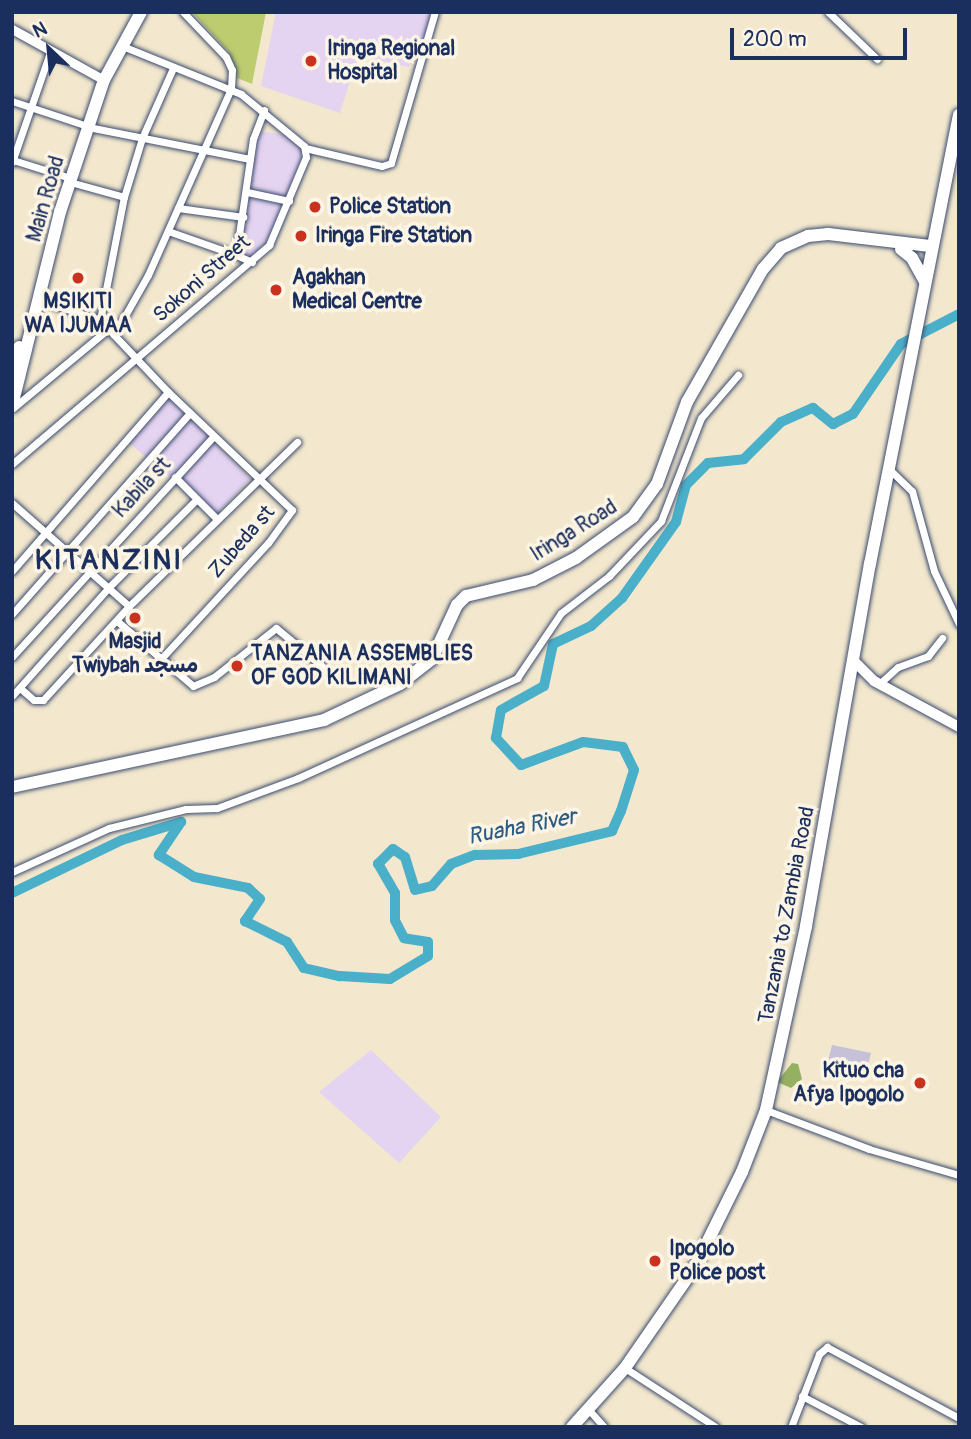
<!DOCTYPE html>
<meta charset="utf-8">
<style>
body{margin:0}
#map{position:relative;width:971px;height:1439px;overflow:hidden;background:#f3e8ce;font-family:Pangolin,"Playpen Sans Arabic",sans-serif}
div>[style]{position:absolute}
.built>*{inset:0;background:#e4d3f1}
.industrial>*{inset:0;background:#c6c0d9}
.green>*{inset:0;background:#bdcc6f}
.forest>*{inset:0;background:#96b062}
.river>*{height:10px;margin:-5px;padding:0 5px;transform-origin:5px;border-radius:5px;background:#4aafc9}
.roads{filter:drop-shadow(0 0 2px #3b4b6f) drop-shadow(0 0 2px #3b4b6f)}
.minor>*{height:7px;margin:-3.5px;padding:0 3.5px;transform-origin:3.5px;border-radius:3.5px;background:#fff}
.tertiary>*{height:9px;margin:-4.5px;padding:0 4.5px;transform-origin:4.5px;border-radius:4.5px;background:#fff}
.secondary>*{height:10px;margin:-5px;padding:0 5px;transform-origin:5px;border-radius:5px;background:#fff}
.trunk>*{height:12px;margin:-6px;padding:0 6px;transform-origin:6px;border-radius:6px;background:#fff}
.dots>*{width:19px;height:19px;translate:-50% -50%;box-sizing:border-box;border:4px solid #fcf5e5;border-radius:50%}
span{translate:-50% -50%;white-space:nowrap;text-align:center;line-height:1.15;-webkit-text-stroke:7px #fcf5e5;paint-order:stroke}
.poi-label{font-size:21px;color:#1b2f5e;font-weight:700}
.left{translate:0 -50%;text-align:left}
.right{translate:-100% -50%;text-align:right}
.street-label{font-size:21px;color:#1b2f5e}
.water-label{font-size:23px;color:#2b5c83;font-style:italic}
.district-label{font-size:28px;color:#1b2f5e;font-weight:700;letter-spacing:2px}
.frame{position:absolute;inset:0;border:14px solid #1b2f5e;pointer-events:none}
.north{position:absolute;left:14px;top:14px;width:70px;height:70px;-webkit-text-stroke:5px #fcf5e5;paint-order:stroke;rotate:334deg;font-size:19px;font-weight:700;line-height:28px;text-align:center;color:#1b2f5e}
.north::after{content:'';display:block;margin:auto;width:24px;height:32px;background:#1b2f5e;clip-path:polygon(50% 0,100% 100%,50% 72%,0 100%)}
.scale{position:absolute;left:730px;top:28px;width:177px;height:32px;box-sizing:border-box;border:4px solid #1b2f5e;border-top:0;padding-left:9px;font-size:21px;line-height:24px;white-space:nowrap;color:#1b2f5e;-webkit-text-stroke:5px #fcf5e5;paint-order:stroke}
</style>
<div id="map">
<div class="built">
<div style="clip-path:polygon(276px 12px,430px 12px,427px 31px,409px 67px,358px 56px,340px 113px,261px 86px)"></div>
<div style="clip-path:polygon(253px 131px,289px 135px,303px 149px,300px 166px,267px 245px,251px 259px,237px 255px)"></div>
<div style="clip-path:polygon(170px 397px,250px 479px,216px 515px,129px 443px)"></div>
<div style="clip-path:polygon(371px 1050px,441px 1117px,399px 1163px,319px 1092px)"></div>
</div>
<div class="industrial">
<div style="clip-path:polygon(832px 1045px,871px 1053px,867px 1069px,828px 1061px)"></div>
</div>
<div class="green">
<div style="clip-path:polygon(192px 12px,266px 12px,252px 84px,237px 78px,228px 51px)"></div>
</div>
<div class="forest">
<div style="clip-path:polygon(792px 1063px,798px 1064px,802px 1079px,791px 1088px,777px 1082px)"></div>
</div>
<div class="river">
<div style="left:12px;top:893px;width:122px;rotate:-25.7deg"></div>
<div style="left:122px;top:840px;width:62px;rotate:-17deg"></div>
<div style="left:181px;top:822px;width:40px;rotate:124deg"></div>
<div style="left:159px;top:855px;width:41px;rotate:32.2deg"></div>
<div style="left:194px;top:877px;width:55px;rotate:11.5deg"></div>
<div style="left:248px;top:888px;width:16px;rotate:43deg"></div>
<div style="left:260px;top:899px;width:27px;rotate:124deg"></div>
<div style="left:245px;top:921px;width:47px;rotate:26.6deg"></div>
<div style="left:287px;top:942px;width:31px;rotate:57deg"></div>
<div style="left:304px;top:968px;width:37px;rotate:13deg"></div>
<div style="left:340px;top:976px;width:50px;rotate:3.4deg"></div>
<div style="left:390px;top:979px;width:44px;rotate:-31.2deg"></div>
<div style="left:428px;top:956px;width:14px;rotate:-90deg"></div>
<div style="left:428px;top:942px;width:24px;rotate:-171deg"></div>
<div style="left:404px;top:938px;width:20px;rotate:-117deg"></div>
<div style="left:395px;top:920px;width:27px;rotate:-90deg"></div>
<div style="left:395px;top:893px;width:34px;rotate:-120deg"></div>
<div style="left:378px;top:864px;width:21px;rotate:-45deg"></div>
<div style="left:393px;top:849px;width:14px;rotate:34deg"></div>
<div style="left:405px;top:857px;width:34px;rotate:73deg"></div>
<div style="left:415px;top:890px;width:17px;rotate:-13deg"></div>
<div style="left:432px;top:886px;width:29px;rotate:-49deg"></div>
<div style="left:451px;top:864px;width:26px;rotate:-21deg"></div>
<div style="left:475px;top:855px;width:43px;rotate:-1.3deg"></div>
<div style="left:518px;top:854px;width:97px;rotate:-13.7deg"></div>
<div style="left:612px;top:831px;width:22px;rotate:-66deg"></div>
<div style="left:621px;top:811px;width:43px;rotate:-72.4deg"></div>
<div style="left:634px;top:770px;width:25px;rotate:-116deg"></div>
<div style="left:623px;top:747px;width:40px;rotate:-172.9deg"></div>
<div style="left:583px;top:742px;width:66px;rotate:159.6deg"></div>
<div style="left:521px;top:765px;width:37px;rotate:-133deg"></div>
<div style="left:496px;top:738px;width:28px;rotate:-80deg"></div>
<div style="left:501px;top:710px;width:49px;rotate:-29.2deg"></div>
<div style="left:544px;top:686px;width:43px;rotate:-77.9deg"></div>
<div style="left:553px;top:644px;width:42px;rotate:-25.3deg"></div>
<div style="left:591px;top:626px;width:42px;rotate:-42.1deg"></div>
<div style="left:622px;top:598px;width:93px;rotate:-54.6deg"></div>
<div style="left:676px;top:522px;width:38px;rotate:-75deg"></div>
<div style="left:686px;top:485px;width:31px;rotate:-45deg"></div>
<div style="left:708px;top:463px;width:36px;rotate:-6deg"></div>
<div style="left:744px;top:459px;width:52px;rotate:-45deg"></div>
<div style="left:781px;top:422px;width:35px;rotate:-24deg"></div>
<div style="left:813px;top:408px;width:26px;rotate:39deg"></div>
<div style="left:833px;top:424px;width:22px;rotate:-27deg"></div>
<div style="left:853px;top:414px;width:85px;rotate:-55.6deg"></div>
<div style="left:901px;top:344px;width:65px;rotate:-27.3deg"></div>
</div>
<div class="roads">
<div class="minor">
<div style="left:828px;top:12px;width:68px;rotate:43.8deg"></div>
<div style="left:12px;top:101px;width:73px;rotate:18.4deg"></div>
<div style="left:88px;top:127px;width:165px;rotate:11.2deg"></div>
<div style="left:305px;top:148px;width:79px;rotate:13.2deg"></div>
<div style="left:382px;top:166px;width:9px;rotate:-18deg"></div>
<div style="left:391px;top:163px;width:157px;rotate:-73.8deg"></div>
<div style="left:13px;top:160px;width:53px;rotate:17.4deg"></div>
<div style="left:12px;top:162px;width:116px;rotate:-70.9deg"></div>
<div style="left:70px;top:182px;width:56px;rotate:15.5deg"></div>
<div style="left:247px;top:192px;width:43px;rotate:12.1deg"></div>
<div style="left:178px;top:208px;width:66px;rotate:7.9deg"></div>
<div style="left:168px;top:231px;width:72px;rotate:19.4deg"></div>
<div style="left:252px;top:262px;width:17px;rotate:-156deg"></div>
<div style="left:236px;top:255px;width:117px;rotate:-81.7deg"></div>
<div style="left:253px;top:139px;width:31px;rotate:-69deg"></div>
<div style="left:100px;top:320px;width:125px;rotate:-79deg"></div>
<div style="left:124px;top:197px;width:62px;rotate:-73deg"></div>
<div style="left:142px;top:138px;width:77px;rotate:-66.1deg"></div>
<div style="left:114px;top:335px;width:69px;rotate:-60.5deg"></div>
<div style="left:148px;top:275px;width:204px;rotate:-66deg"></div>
<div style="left:231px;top:89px;width:19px;rotate:-87deg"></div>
<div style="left:232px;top:70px;width:14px;rotate:-115deg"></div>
<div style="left:226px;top:57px;width:62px;rotate:-133.7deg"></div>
<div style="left:13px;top:408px;width:124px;rotate:-39.7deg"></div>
<div style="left:12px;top:464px;width:338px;rotate:-40.4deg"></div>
<div style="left:269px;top:245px;width:95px;rotate:-67.2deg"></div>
<div style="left:306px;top:157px;width:11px;rotate:-100deg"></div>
<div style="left:304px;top:146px;width:82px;rotate:-140.5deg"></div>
<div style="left:241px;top:94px;width:128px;rotate:-158deg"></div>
<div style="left:889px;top:469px;width:32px;rotate:44deg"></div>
<div style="left:912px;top:491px;width:83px;rotate:74.6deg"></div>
<div style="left:934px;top:571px;width:59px;rotate:64.7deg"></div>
<div style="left:175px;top:477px;width:59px;rotate:45deg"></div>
<div style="left:12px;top:503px;width:156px;rotate:41.4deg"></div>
<div style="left:12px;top:571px;width:237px;rotate:-48.9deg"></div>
<div style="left:168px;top:392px;width:99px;rotate:-133.4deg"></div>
<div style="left:100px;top:320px;width:64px;rotate:-161.8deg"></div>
<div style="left:12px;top:614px;width:268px;rotate:-48.5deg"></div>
<div style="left:117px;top:621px;width:100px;rotate:40.5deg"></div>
<div style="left:193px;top:686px;width:23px;rotate:-23deg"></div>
<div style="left:214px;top:677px;width:79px;rotate:-38.3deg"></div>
<div style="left:276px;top:628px;width:60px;rotate:39.6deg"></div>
<div style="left:12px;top:657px;width:299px;rotate:-47.6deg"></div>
<div style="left:159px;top:661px;width:161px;rotate:-47.3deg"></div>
<div style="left:268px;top:543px;width:41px;rotate:-54deg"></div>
<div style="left:292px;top:510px;width:171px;rotate:-136.4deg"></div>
<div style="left:879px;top:684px;width:25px;rotate:-42deg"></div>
<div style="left:898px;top:667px;width:32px;rotate:-20deg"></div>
<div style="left:928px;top:656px;width:23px;rotate:-52deg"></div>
<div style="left:20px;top:688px;width:18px;rotate:41deg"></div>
<div style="left:34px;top:700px;width:9px"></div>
<div style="left:43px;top:700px;width:127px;rotate:-47.5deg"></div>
<div style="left:129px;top:606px;width:235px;rotate:-44.3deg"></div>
<div style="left:12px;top:696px;width:146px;rotate:-48.3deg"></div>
<div style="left:109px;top:587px;width:124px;rotate:-45deg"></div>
<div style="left:12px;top:872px;width:107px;rotate:-24.4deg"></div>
<div style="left:109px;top:828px;width:79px;rotate:-13.9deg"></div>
<div style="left:186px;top:809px;width:31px;rotate:-2deg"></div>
<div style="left:217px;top:808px;width:86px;rotate:-20.3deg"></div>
<div style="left:298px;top:778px;width:241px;rotate:-24.5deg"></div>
<div style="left:517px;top:678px;width:78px;rotate:-55.9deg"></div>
<div style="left:561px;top:613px;width:61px;rotate:-37.6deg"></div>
<div style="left:609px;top:576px;width:76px;rotate:-46.6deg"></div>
<div style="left:661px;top:521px;width:110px;rotate:-68.8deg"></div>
<div style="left:701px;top:418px;width:57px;rotate:-49.3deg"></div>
<div style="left:766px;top:1110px;width:110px;rotate:20.7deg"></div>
<div style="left:869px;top:1149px;width:94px;rotate:16.1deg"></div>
<div style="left:625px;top:1368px;width:108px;rotate:33deg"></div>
<div style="left:802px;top:1396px;width:67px;rotate:27.7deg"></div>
<div style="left:588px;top:1409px;width:24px;rotate:48deg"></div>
<div style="left:791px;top:1427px;width:78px;rotate:-69deg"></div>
<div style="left:819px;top:1354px;width:11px;rotate:-41deg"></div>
<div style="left:827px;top:1347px;width:150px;rotate:28.3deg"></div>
</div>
<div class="tertiary">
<div style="left:12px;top:29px;width:105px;rotate:29deg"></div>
</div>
<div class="secondary">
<div style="left:854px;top:661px;width:28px;rotate:45deg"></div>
<div style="left:874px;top:681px;width:97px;rotate:28.4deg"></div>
</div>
<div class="trunk">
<div style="left:901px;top:249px;width:14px;rotate:39deg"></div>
<div style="left:912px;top:258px;width:26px;rotate:61deg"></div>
<div style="left:12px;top:374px;width:28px;rotate:-75deg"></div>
<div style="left:12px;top:406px;width:200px;rotate:-76.1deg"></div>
<div style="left:60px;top:212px;width:139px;rotate:-71.6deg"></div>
<div style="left:104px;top:80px;width:77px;rotate:-61.4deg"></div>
<div style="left:12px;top:787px;width:319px;rotate:-12.1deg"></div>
<div style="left:324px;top:720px;width:84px;rotate:-25.3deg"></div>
<div style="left:400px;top:684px;width:41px;rotate:-38deg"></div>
<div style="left:432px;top:659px;width:60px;rotate:-65.2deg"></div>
<div style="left:457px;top:605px;width:13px;rotate:-45deg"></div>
<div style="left:466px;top:596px;width:69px;rotate:-13.4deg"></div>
<div style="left:533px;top:580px;width:48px;rotate:-27.1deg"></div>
<div style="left:576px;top:558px;width:70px;rotate:-35.7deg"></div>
<div style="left:633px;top:517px;width:41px;rotate:-54deg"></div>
<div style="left:657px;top:484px;width:87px;rotate:-69.9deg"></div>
<div style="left:687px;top:402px;width:153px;rotate:-60.3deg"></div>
<div style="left:763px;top:269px;width:28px;rotate:-49deg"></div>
<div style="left:781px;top:248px;width:30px;rotate:-24deg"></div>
<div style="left:808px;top:236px;width:20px;rotate:-6deg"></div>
<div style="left:828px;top:234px;width:103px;rotate:6.7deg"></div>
<div style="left:572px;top:1427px;width:79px;rotate:-48.1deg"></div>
<div style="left:625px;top:1368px;width:123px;rotate:-55.3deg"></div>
<div style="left:695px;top:1267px;width:106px;rotate:-63.7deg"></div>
<div style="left:742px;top:1172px;width:66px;rotate:-68.8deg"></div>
<div style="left:766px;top:1110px;width:188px;rotate:-77.7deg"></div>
<div style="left:806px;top:926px;width:368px;rotate:-80deg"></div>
<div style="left:870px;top:564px;width:458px;rotate:-78.8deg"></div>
</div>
</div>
<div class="dots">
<div style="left:311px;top:61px;background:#c8321e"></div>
<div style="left:315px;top:207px;background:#c8321e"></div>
<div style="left:301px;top:236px;background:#c8321e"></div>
<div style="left:78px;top:278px;background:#c8321e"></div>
<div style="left:276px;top:290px;background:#c8321e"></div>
<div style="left:135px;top:618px;background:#c8321e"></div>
<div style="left:237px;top:666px;background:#c8321e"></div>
<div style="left:920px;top:1083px;background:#c8321e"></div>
<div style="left:655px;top:1261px;background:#c8321e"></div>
</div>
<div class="poi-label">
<span class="left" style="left:327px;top:61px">Iringa Regional<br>Hospital</span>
<span class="left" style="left:329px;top:207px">Police Station</span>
<span class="left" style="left:315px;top:236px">Iringa Fire Station</span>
<span class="left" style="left:292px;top:290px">Agakhan<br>Medical Centre</span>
<span style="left:78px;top:314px">MSIKITI<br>WA IJUMAA</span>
<span style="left:135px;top:654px">Masjid<br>Twiybah مسجد</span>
<span class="left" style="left:251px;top:666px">TANZANIA ASSEMBLIES<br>OF GOD KILIMANI</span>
<span class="right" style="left:904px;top:1083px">Kituo cha<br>Afya Ipogolo</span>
<span class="left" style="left:669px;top:1261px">Ipogolo<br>Police post</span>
</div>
<div class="street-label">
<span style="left:46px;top:199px;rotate:-74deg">Main Road</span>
<span style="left:202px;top:279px;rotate:-41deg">Sokoni Street</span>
<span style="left:142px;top:488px;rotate:-47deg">Kabila st</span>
<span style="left:574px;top:531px;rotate:-32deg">Iringa Road</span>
<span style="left:242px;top:542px;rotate:-49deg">Zubeda st</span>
<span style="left:787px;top:915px;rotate:-79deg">Tanzania to Zambia Road</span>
</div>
<div class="water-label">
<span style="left:522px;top:827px;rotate:-11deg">Ruaha River</span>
</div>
<div class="district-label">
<span style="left:109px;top:561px">KITANZINI</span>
</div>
<div class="frame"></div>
<div class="north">N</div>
<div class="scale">200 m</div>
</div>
